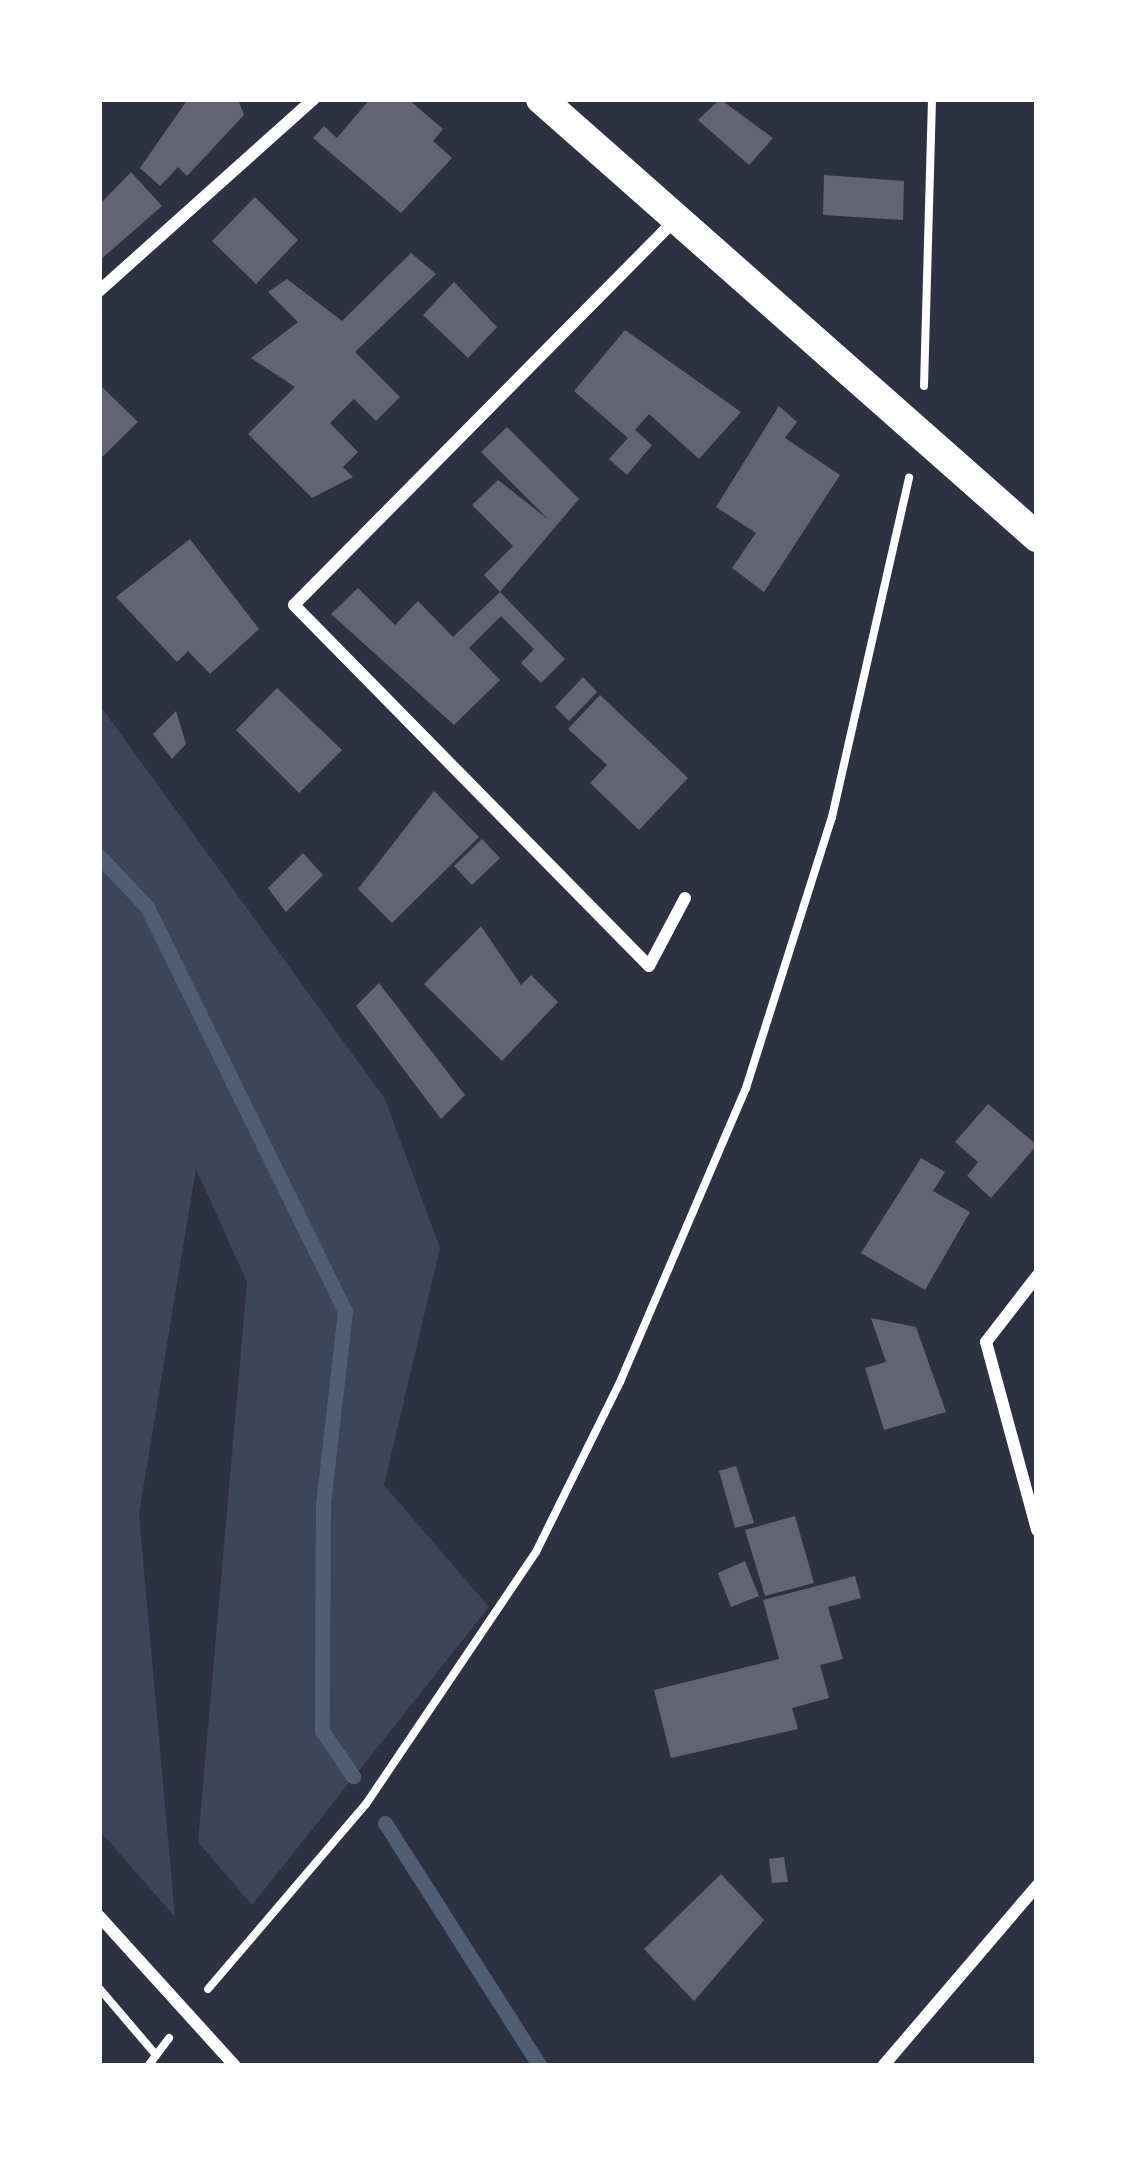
<!DOCTYPE html>
<style>
body{margin:0}
#map{position:relative;width:1136px;height:2165px;overflow:hidden;background:#2d3142;font-family:Lora,serif}
div>[style]{position:absolute}
.green>*{inset:0;background:#3c4559}
.stream>*{height:15px;margin:-7.5px;padding:0 7.5px;transform-origin:7.5px;border-radius:7.5px;background:#4f5d75}
.building>*{inset:0;background:#626471}
.path>*{height:8px;margin:-4px;padding:0 4px;transform-origin:4px;border-radius:4px;background:#fff}
.minor>*{height:12px;margin:-6px;padding:0 6px;transform-origin:6px;border-radius:6px;background:#fff}
.primary>*{height:30px;margin:-15px;padding:0 15px;transform-origin:15px;border-radius:15px;background:#fff}
span{translate:-50% -50%;white-space:nowrap;text-align:center;line-height:1.15;-webkit-text-stroke:12px #fff;paint-order:stroke}
.frame{position:absolute;inset:0;border:102px solid #fff;pointer-events:none}
</style>
<div id="map">
<div class="green">
<div style="clip-path:polygon(99px 704px,385px 1099px,440px 1248px,384px 1485px,489px 1607px,252px 1905px,198px 1842px,247px 1282px,196px 1169px,139px 1514px,175px 1917px,99px 1830px)"></div>
</div>
<div class="stream">
<div style="left:99px;top:856px;width:70px;rotate:46.7deg"></div>
<div style="left:147px;top:907px;width:450px;rotate:63.9deg"></div>
<div style="left:345px;top:1311px;width:195px;rotate:96.5deg"></div>
<div style="left:323px;top:1505px;width:226px;rotate:90.3deg"></div>
<div style="left:322px;top:1731px;width:55px;rotate:55.4deg"></div>
<div style="left:385px;top:1823px;width:288px;rotate:57.5deg"></div>
</div>
<div class="building">
<div style="clip-path:polygon(188px 99px,238px 99px,244px 115px,187px 176px,178px 167px,160px 186px,140px 168px)"></div>
<div style="clip-path:polygon(370px 99px,408px 99px,443px 129px,433px 141px,452px 158px,401px 213px,313px 138px,324px 126px,337px 138px)"></div>
<div style="clip-path:polygon(720px 99px,773px 138px,749px 165px,698px 120px)"></div>
<div style="clip-path:polygon(131px 172px,162px 206px,99px 261px,99px 205px)"></div>
<div style="clip-path:polygon(824px 175px,904px 181px,903px 220px,823px 215px)"></div>
<div style="clip-path:polygon(255px 197px,298px 240px,256px 284px,212px 241px)"></div>
<div style="clip-path:polygon(411px 253px,436px 274px,355px 352px,400px 397px,376px 421px,354px 399px,330px 423px,358px 452px,343px 467px,353px 477px,312px 498px,248px 434px,295px 387px,251px 358px,298px 322px,268px 292px,287px 279px,342px 321px)"></div>
<div style="clip-path:polygon(454px 282px,497px 327px,468px 358px,423px 315px)"></div>
<div style="clip-path:polygon(625px 330px,741px 412px,699px 459px,649px 414px,635px 430px,652px 445px,627px 475px,609px 459px,628px 438px,574px 391px)"></div>
<div style="clip-path:polygon(99px 384px,138px 422px,99px 460px)"></div>
<div style="clip-path:polygon(779px 406px,797px 422px,785px 438px,840px 475px,764px 592px,732px 568px,756px 533px,716px 507px)"></div>
<div style="clip-path:polygon(507px 427px,579px 499px,500px 592px,484px 575px,513px 546px,472px 505px,498px 480px,549px 520px,481px 452px)"></div>
<div style="clip-path:polygon(190px 539px,259px 629px,210px 674px,188px 651px,177px 662px,116px 597px)"></div>
<div style="clip-path:polygon(358px 588px,395px 625px,418px 601px,453px 637px,500px 592px,565px 659px,541px 683px,521px 663px,534px 649px,501px 616px,469px 648px,500px 680px,454px 725px,331px 614px)"></div>
<div style="clip-path:polygon(583px 677px,597px 692px,569px 721px,555px 707px)"></div>
<div style="clip-path:polygon(277px 688px,342px 750px,299px 793px,236px 730px)"></div>
<div style="clip-path:polygon(600px 695px,688px 778px,639px 830px,590px 783px,607px 765px,568px 729px)"></div>
<div style="clip-path:polygon(176px 711px,186px 744px,172px 759px,153px 734px)"></div>
<div style="clip-path:polygon(434px 791px,479px 837px,392px 923px,358px 889px)"></div>
<div style="clip-path:polygon(482px 839px,500px 858px,472px 885px,454px 866px)"></div>
<div style="clip-path:polygon(303px 853px,323px 875px,286px 912px,268px 888px)"></div>
<div style="clip-path:polygon(481px 926px,521px 985px,531px 975px,558px 1002px,502px 1061px,424px 984px)"></div>
<div style="clip-path:polygon(379px 983px,465px 1095px,441px 1119px,356px 1006px)"></div>
<div style="clip-path:polygon(988px 1104px,1037px 1145px,991px 1198px,967px 1176px,978px 1162px,955px 1142px)"></div>
<div style="clip-path:polygon(921px 1158px,945px 1172px,933px 1191px,970px 1212px,925px 1290px,861px 1253px)"></div>
<div style="clip-path:polygon(871px 1318px,916px 1327px,946px 1412px,884px 1430px,865px 1368px,886px 1362px)"></div>
<div style="clip-path:polygon(736px 1466px,754px 1523px,735px 1528px,719px 1471px)"></div>
<div style="clip-path:polygon(795px 1516px,814px 1583px,765px 1596px,745px 1530px)"></div>
<div style="clip-path:polygon(745px 1561px,759px 1596px,731px 1607px,718px 1573px)"></div>
<div style="clip-path:polygon(855px 1576px,861px 1598px,828px 1607px,843px 1659px,820px 1665px,829px 1698px,792px 1708px,798px 1729px,671px 1758px,654px 1690px,779px 1659px,763px 1600px)"></div>
<div style="clip-path:polygon(784px 1857px,788px 1882px,772px 1883px,769px 1859px)"></div>
<div style="clip-path:polygon(721px 1874px,764px 1920px,694px 2001px,644px 1949px)"></div>
</div>
<div class="path">
<div style="left:924px;top:386px;width:287px;rotate:-88.4deg"></div>
<div style="left:99px;top:1988px;width:88px;rotate:49.6deg"></div>
<div style="left:208px;top:1989px;width:243px;rotate:-49.5deg"></div>
<div style="left:366px;top:1804px;width:304px;rotate:-56deg"></div>
<div style="left:536px;top:1552px;width:190px;rotate:-63.7deg"></div>
<div style="left:620px;top:1382px;width:320px;rotate:-66.8deg"></div>
<div style="left:746px;top:1088px;width:284px;rotate:-72.4deg"></div>
<div style="left:832px;top:817px;width:348px;rotate:-77.2deg"></div>
<div style="left:148px;top:2066px;width:35px;rotate:-53deg"></div>
</div>
<div class="minor">
<div style="left:674px;top:221px;width:540px;rotate:134.7deg"></div>
<div style="left:294px;top:605px;width:506px;rotate:45.48deg"></div>
<div style="left:649px;top:966px;width:77px;rotate:-62.1deg"></div>
<div style="left:99px;top:291px;width:288px;rotate:-41.8deg"></div>
<div style="left:1037px;top:1276px;width:83px;rotate:127.7deg"></div>
<div style="left:986px;top:1342px;width:195px;rotate:74.8deg"></div>
<div style="left:99px;top:1916px;width:202px;rotate:47.8deg"></div>
<div style="left:883px;top:2066px;width:237px;rotate:-49.5deg"></div>
</div>
<div class="primary">
<div style="left:541px;top:99px;width:662px;rotate:41.45deg"></div>
</div>
<div class="frame"></div>
</div>
